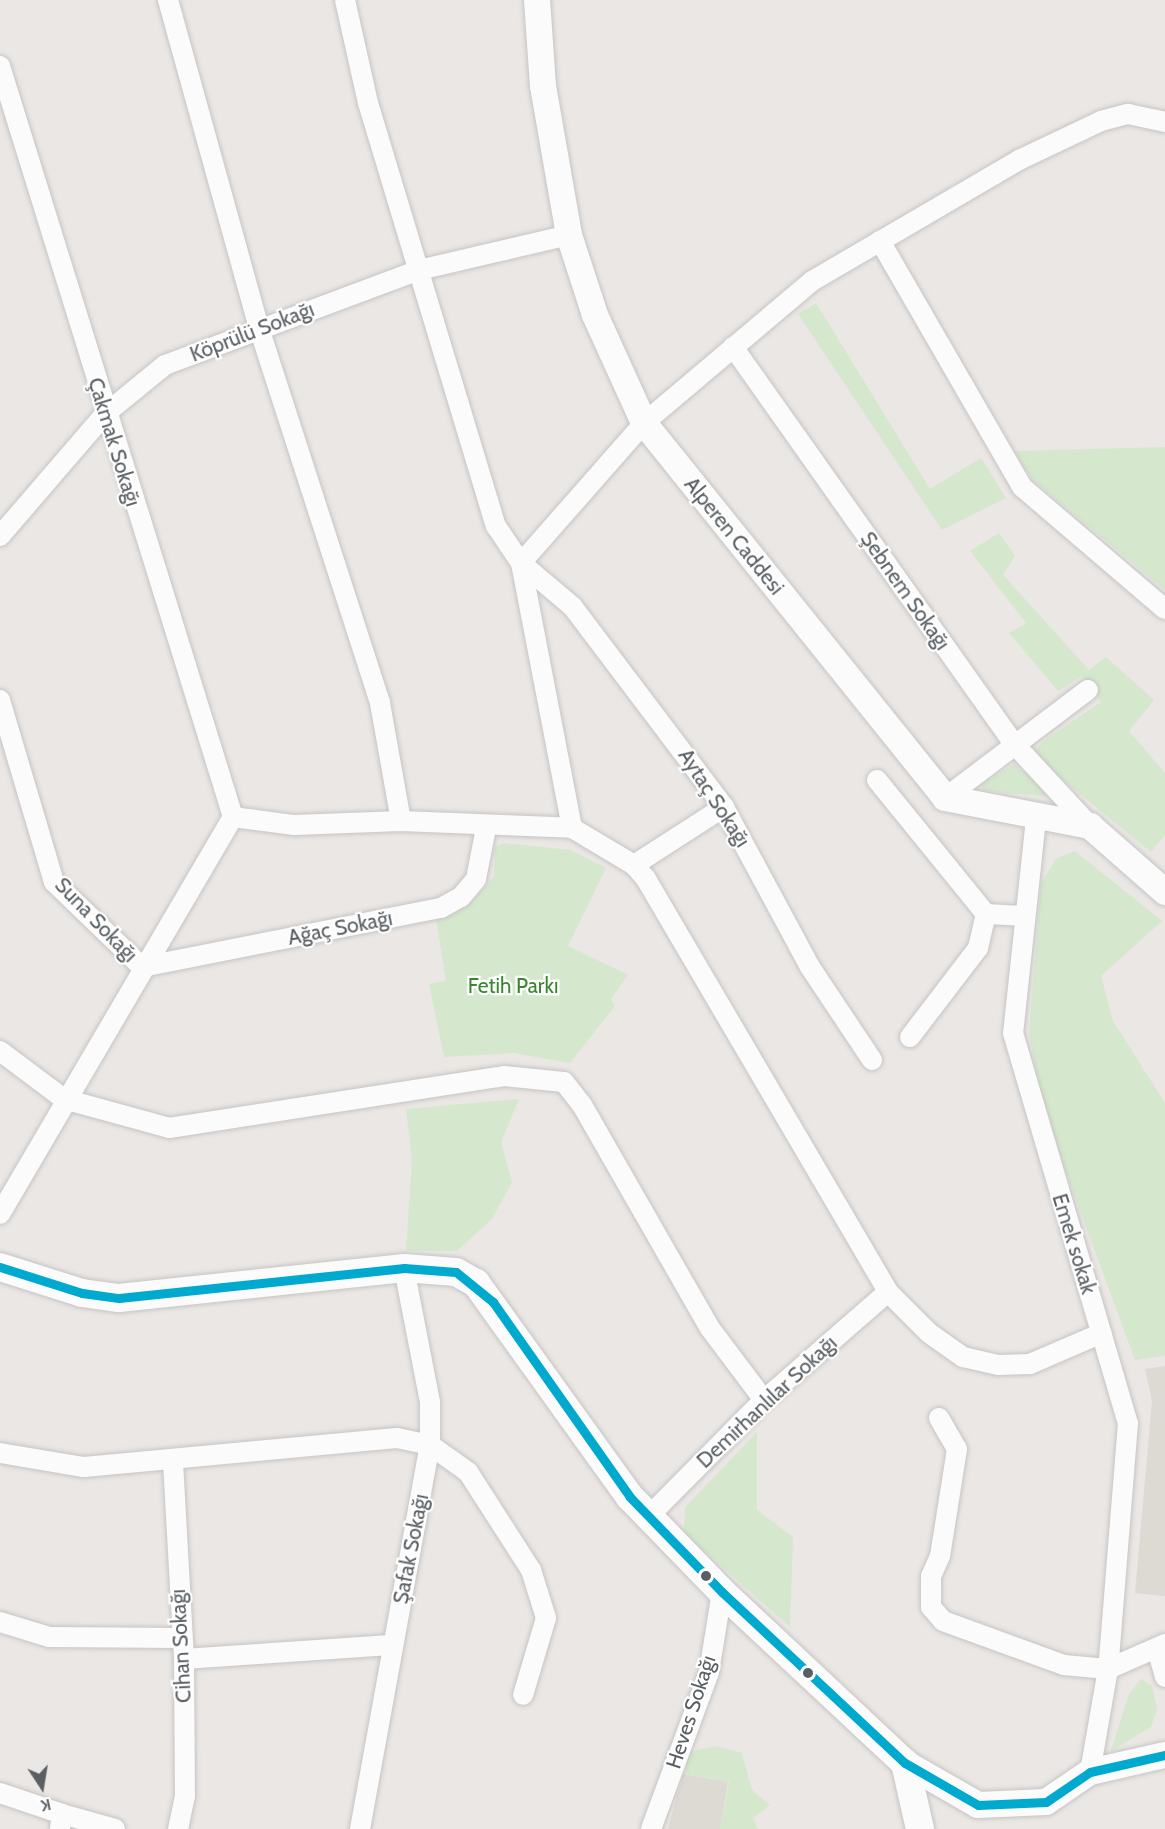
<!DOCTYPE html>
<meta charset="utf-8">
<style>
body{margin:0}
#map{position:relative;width:1165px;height:1829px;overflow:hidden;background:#eae7e4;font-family:Cabin,sans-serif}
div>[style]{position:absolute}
.education>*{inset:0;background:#dddad3}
.green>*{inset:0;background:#d5e8cd}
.roads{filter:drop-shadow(0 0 2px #c6c5c5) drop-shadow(0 0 2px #c6c5c5)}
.minor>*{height:20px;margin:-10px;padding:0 10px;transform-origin:10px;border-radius:10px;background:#fcfbfb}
.tertiary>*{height:26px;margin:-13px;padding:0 13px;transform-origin:13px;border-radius:13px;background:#fcfbfb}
.secondary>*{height:28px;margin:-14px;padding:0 14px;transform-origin:14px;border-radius:14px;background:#fcfbfb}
.bus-1>*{height:9px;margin:-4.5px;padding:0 4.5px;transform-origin:4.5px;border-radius:4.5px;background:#00a9ce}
.dots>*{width:16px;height:16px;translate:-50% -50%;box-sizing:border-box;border:3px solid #fff;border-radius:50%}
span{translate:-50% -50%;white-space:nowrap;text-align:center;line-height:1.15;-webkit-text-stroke:4.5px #fff;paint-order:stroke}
.street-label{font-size:21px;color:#595f63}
.park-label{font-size:21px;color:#3a862e}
.north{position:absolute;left:12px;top:1757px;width:60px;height:60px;-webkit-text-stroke:4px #fff;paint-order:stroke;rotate:168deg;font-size:16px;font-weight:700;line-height:24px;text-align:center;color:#595f63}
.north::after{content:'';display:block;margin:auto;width:21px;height:27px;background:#595f63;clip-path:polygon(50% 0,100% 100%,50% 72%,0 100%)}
</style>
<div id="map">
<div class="education">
<div style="clip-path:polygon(1165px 1366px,1165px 1596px,1135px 1593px,1152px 1401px,1145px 1369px)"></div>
<div style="clip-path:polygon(683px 1774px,728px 1782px,720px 1829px,668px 1829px)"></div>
</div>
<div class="green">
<div style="clip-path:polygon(816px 303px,930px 489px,981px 458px,1006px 498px,942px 530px,798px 314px)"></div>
<div style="clip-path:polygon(1165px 447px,1165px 590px,1033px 480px,1014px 451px)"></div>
<div style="clip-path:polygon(999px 533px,1015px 556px,1003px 575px,1089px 670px,1106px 657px,1154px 700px,1129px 731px,1165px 773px,1165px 835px,1151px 852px,1037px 759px,1035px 751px,1042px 742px,1101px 702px,1082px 676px,1058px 691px,1009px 633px,1026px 623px,970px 551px)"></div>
<div style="clip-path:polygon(1014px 764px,1053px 797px,983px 791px,982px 784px)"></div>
<div style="clip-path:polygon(504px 843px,571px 850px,606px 868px,568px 946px,628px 975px,611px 999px,615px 1006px,570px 1063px,514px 1053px,444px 1057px,429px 984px,446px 981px,436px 919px,471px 902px,483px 890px,494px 876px,495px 847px)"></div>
<div style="clip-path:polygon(1075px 851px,1162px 921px,1101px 976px,1113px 1021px,1165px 1103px,1165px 1356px,1135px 1360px,1043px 1110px,1029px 1034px,1041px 883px,1056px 859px)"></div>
<div style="clip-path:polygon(519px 1099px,501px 1142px,512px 1182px,492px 1219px,457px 1251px,406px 1251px,412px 1161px,406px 1109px)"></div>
<div style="clip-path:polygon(757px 1432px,757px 1510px,793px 1537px,790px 1627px,684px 1533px,685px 1507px)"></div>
<div style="clip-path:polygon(1141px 1679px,1152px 1686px,1157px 1709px,1151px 1727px,1111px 1751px,1129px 1694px)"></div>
<div style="clip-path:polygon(716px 1746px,742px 1753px,752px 1790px,770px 1805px,753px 1818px,758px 1829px,720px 1829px,729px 1782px,685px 1774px,689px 1752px)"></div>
</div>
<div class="roads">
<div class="minor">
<div style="left:168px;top:0;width:340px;rotate:74.5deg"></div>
<div style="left:259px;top:328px;width:394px;rotate:72.1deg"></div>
<div style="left:380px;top:703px;width:120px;rotate:79.9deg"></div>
<div style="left:345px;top:0;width:106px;rotate:77.4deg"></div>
<div style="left:368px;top:103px;width:442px;rotate:73.2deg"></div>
<div style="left:496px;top:526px;width:45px;rotate:56deg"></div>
<div style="left:521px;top:563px;width:270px;rotate:79.1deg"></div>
<div style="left:0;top:66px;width:786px;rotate:72.76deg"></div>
<div style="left:880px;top:241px;width:284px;rotate:60deg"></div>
<div style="left:1022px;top:487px;width:188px;rotate:40.5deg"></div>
<div style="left:733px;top:347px;width:488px;rotate:54.7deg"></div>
<div style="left:1015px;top:745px;width:110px;rotate:47.2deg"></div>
<div style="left:0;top:536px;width:161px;rotate:-49.3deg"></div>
<div style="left:105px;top:414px;width:77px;rotate:-39.2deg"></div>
<div style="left:165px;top:365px;width:271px;rotate:-20.5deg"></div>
<div style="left:419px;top:270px;width:154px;rotate:-13.1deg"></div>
<div style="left:0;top:700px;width:190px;rotate:73.5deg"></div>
<div style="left:54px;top:882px;width:122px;rotate:44deg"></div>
<div style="left:142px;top:967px;width:305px;rotate:-11.2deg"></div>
<div style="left:441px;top:908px;width:23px;rotate:-29deg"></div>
<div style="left:461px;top:897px;width:23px;rotate:-50deg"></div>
<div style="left:476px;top:879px;width:52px;rotate:-78.9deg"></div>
<div style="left:877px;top:780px;width:173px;rotate:50.9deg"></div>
<div style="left:986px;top:914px;width:36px;rotate:3deg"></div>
<div style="left:945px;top:798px;width:179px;rotate:-37.1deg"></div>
<div style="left:1036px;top:819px;width:215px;rotate:96.1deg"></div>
<div style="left:1013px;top:1033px;width:407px;rotate:73.6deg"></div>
<div style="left:1128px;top:1423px;width:247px;rotate:94.6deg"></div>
<div style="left:1108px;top:1669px;width:105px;rotate:99.9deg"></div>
<div style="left:634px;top:865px;width:107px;rotate:-32.8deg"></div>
<div style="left:910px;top:1037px;width:112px;rotate:-52.6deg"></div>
<div style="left:978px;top:948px;width:35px;rotate:-77deg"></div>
<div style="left:0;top:1051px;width:80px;rotate:36.9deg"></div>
<div style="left:64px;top:1099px;width:109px;rotate:15.4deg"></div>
<div style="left:169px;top:1128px;width:339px;rotate:-8.8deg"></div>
<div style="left:504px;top:1076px;width:60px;rotate:5.7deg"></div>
<div style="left:564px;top:1082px;width:29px;rotate:52deg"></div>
<div style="left:582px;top:1105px;width:256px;rotate:60.2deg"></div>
<div style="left:709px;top:1327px;width:91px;rotate:53deg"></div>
<div style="left:872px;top:1060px;width:112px;rotate:-123.7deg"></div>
<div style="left:810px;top:967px;width:182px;rotate:-118.3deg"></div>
<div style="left:724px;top:807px;width:251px;rotate:-127.1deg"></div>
<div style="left:573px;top:607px;width:68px;rotate:-139.8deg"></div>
<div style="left:521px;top:563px;width:186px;rotate:-48.7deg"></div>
<div style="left:644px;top:423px;width:220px;rotate:-40.2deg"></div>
<div style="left:812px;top:281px;width:240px;rotate:-30.3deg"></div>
<div style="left:1019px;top:160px;width:91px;rotate:-25.4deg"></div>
<div style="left:1101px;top:121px;width:28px;rotate:-15deg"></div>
<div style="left:1128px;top:114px;width:38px;rotate:12deg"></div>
<div style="left:0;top:1214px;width:460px;rotate:-59.6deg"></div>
<div style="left:233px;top:817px;width:62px;rotate:7.5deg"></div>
<div style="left:294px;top:825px;width:107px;rotate:-2.1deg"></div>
<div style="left:401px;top:821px;width:171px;rotate:2.3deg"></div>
<div style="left:572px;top:828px;width:72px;rotate:30.8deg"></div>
<div style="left:634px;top:865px;width:18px;rotate:49deg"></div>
<div style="left:646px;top:879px;width:479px;rotate:59.6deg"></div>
<div style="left:888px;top:1292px;width:58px;rotate:45deg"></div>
<div style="left:929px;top:1333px;width:42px;rotate:35.2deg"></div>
<div style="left:963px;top:1357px;width:36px;rotate:13deg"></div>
<div style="left:998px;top:1365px;width:32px;rotate:-2deg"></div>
<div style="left:1030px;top:1364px;width:78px;rotate:-23.3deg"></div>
<div style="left:939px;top:1418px;width:36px;rotate:60deg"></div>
<div style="left:957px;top:1449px;width:108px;rotate:99deg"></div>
<div style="left:940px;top:1556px;width:22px;rotate:114deg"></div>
<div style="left:931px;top:1576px;width:31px;rotate:90deg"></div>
<div style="left:931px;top:1607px;width:18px;rotate:49deg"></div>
<div style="left:943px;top:1621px;width:129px;rotate:20deg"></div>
<div style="left:1064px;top:1665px;width:44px;rotate:5.2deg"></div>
<div style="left:1108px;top:1669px;width:62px;rotate:-23.7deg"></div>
<div style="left:0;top:1453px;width:85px;rotate:9.5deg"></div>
<div style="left:84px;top:1467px;width:314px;rotate:-5.3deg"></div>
<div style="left:397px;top:1438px;width:34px;rotate:12deg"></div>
<div style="left:430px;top:1445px;width:47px;rotate:35.4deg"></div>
<div style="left:468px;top:1472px;width:117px;rotate:57.3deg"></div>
<div style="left:531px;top:1570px;width:50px;rotate:72.6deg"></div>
<div style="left:546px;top:1618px;width:80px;rotate:106.6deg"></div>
<div style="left:173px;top:1462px;width:197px;rotate:86.8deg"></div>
<div style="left:184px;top:1659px;width:137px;rotate:89.6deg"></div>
<div style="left:185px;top:1796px;width:34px;rotate:102deg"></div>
<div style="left:650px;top:1515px;width:162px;rotate:-45.3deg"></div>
<div style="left:764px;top:1400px;width:164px;rotate:-41.1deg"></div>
<div style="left:0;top:1622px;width:51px;rotate:17deg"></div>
<div style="left:49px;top:1637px;width:131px;rotate:0.4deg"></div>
<div style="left:1157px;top:1649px;width:29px;rotate:74deg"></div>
<div style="left:184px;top:1659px;width:207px;rotate:-3.9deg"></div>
<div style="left:0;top:1793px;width:65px;rotate:18.7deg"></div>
<div style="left:62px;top:1814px;width:15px;rotate:98deg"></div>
<div style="left:62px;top:1814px;width:55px;rotate:15.8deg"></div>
<div style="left:360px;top:1829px;width:390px;rotate:-79.7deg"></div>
<div style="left:430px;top:1445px;width:43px;rotate:-90deg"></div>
<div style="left:430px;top:1402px;width:136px;rotate:-101deg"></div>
<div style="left:651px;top:1829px;width:167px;rotate:-69.7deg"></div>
<div style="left:709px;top:1672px;width:81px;rotate:-80.8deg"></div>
</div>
<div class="tertiary">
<div style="left:537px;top:0;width:86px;rotate:86deg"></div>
<div style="left:543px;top:86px;width:151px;rotate:80.1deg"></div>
<div style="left:569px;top:235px;width:84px;rotate:72deg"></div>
<div style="left:595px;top:315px;width:119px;rotate:65.6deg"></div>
<div style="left:644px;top:423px;width:481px;rotate:51.2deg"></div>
<div style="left:945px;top:798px;width:148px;rotate:10.9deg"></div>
<div style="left:1090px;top:826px;width:100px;rotate:41.3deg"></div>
<div style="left:905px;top:1763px;width:84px;rotate:29.9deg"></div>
<div style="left:978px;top:1805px;width:68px;rotate:-2.5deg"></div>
<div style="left:1046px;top:1802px;width:53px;rotate:-34.3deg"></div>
<div style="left:1090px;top:1772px;width:77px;rotate:-12.8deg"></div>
</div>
<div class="secondary">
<div style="left:0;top:1267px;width:86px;rotate:17.6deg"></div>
<div style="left:82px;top:1293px;width:37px;rotate:8deg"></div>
<div style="left:119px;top:1298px;width:287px;rotate:-6deg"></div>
<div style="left:404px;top:1268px;width:52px;rotate:4.4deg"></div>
<div style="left:456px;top:1272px;width:23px;rotate:29deg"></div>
<div style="left:476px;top:1283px;width:264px;rotate:54.3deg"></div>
<div style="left:630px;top:1497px;width:132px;rotate:45.9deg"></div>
<div style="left:722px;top:1592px;width:250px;rotate:43.1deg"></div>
<div style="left:905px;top:1763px;width:68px;rotate:77.2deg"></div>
</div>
</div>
<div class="bus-1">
<div style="left:0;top:1267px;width:86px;rotate:17.6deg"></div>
<div style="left:82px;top:1293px;width:37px;rotate:8deg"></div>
<div style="left:119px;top:1298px;width:287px;rotate:-6deg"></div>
<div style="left:404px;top:1268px;width:52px;rotate:4.4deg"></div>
<div style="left:456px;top:1272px;width:48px;rotate:39deg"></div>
<div style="left:493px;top:1302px;width:238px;rotate:54.9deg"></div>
<div style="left:630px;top:1497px;width:132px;rotate:45.9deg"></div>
<div style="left:722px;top:1592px;width:250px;rotate:43.1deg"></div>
<div style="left:905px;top:1763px;width:84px;rotate:29.9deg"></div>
<div style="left:978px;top:1805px;width:68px;rotate:-2.5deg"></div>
<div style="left:1046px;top:1802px;width:53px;rotate:-34.3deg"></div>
<div style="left:1090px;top:1772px;width:77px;rotate:-12.8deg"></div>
</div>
<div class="dots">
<div style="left:706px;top:1576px;background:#595f63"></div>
<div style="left:808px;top:1673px;background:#595f63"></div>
</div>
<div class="street-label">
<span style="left:252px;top:332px;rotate:-21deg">Köprülü Sokağı</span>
<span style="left:114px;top:442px;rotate:73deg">Çakmak Sokağı</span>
<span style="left:734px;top:536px;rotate:51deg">Alperen Caddesi</span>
<span style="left:905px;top:591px;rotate:55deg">Şebnem Sokağı</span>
<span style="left:714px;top:798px;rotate:57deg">Aytaç Sokağı</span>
<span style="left:96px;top:920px;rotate:46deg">Suna Sokağı</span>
<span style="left:340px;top:928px;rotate:-11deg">Ağaç Sokağı</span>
<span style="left:1074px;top:1244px;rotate:73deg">Emek sokak</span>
<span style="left:767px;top:1402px;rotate:-43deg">Demirhanlılar Sokağı</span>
<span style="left:411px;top:1549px;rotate:-79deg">Şafak Sokağı</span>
<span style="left:181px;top:1646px;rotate:-93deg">Cihan Sokağı</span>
<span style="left:691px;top:1712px;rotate:-72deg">Heves Sokağı</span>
</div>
<div class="park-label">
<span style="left:513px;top:986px">Fetih Parkı</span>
</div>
<div class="north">K</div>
</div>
